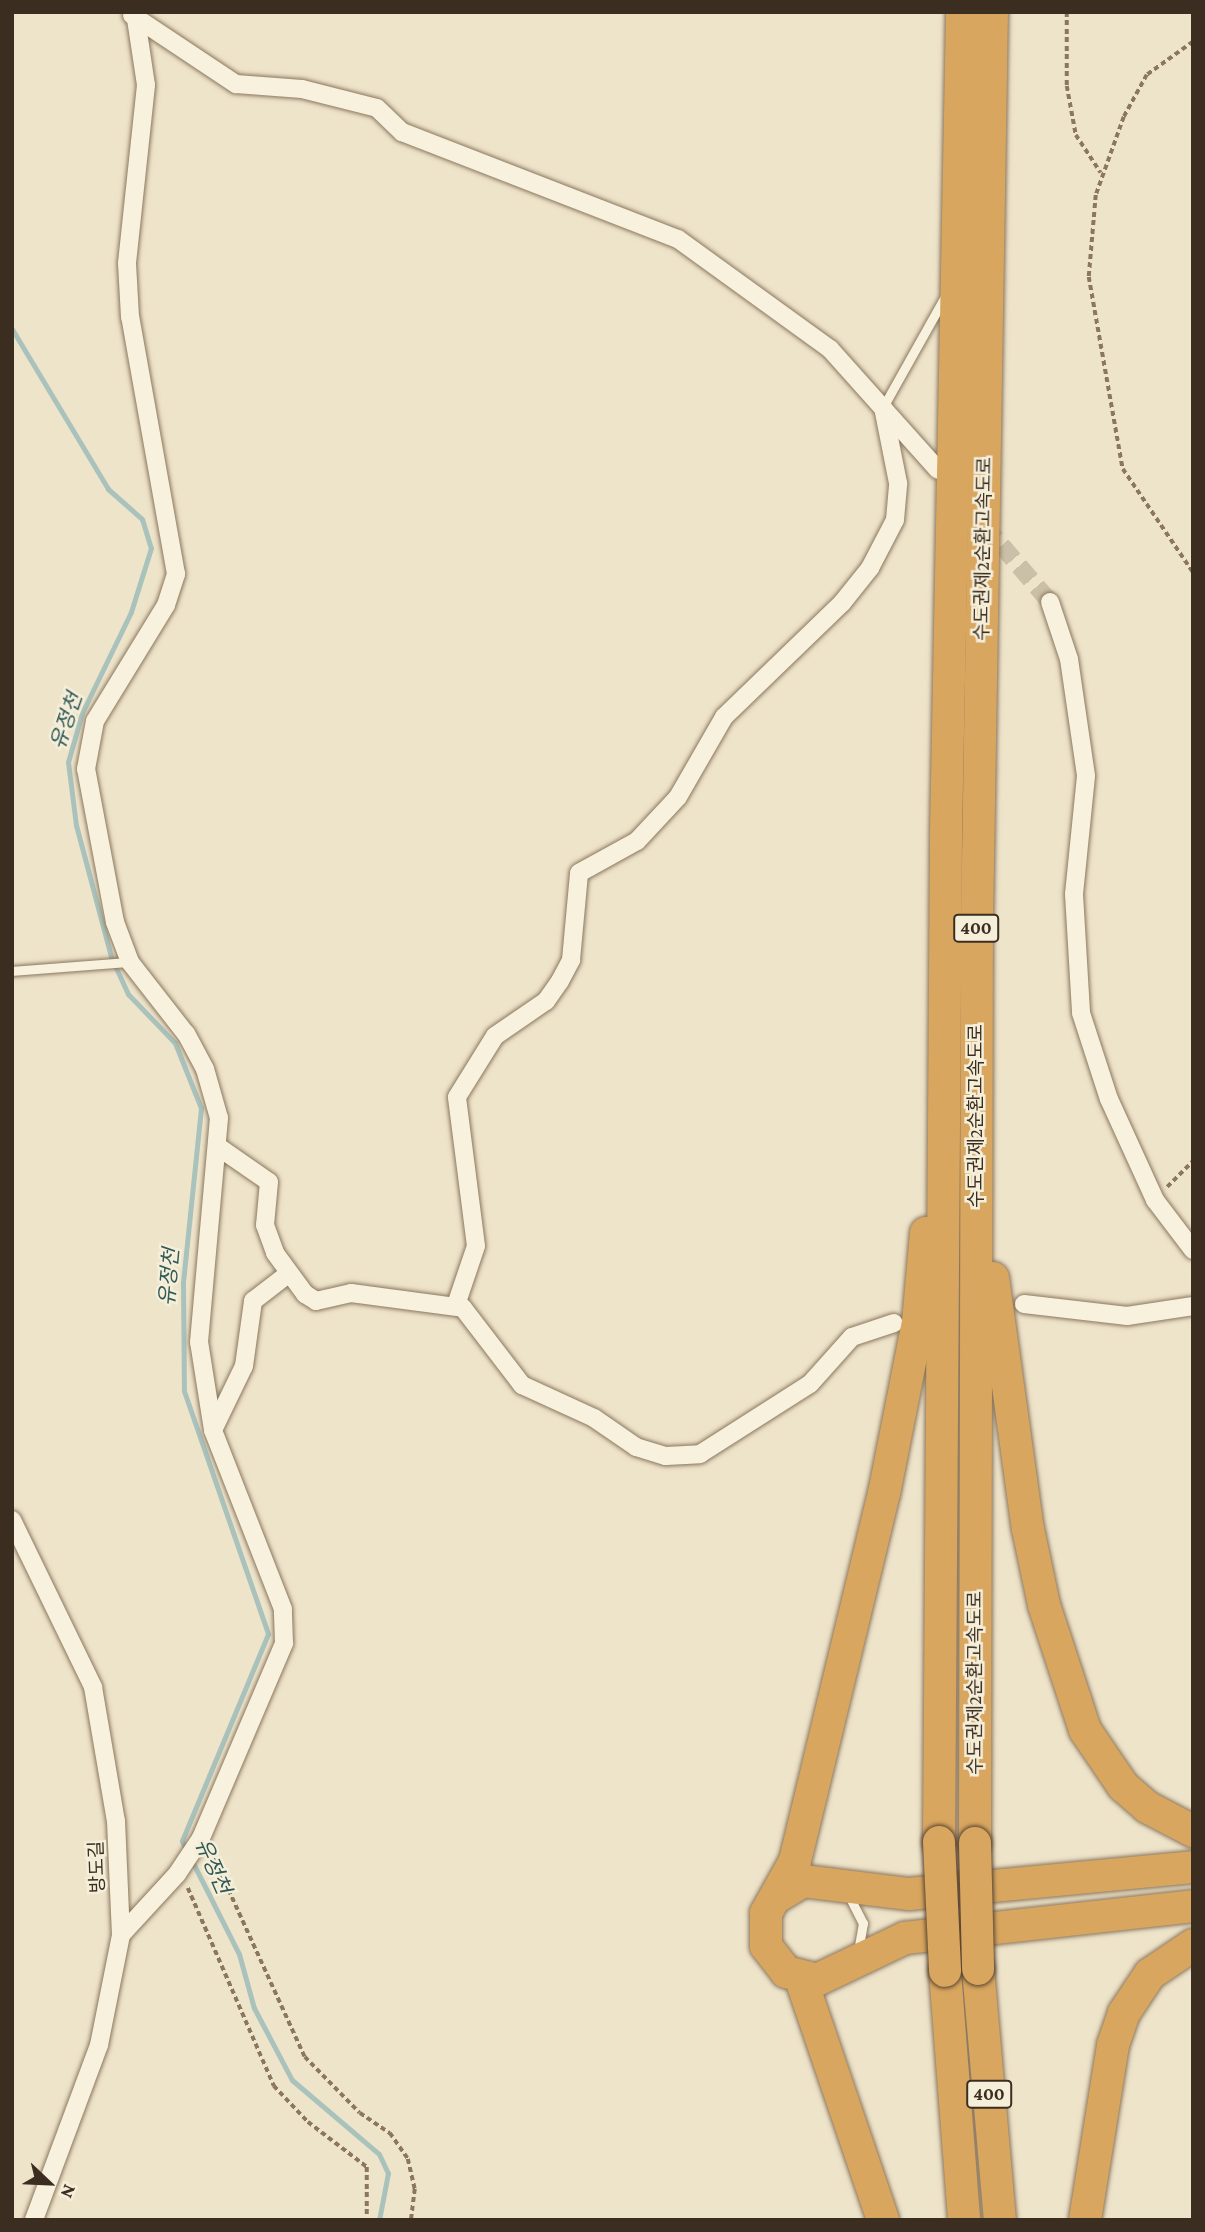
<!DOCTYPE html>
<meta charset="utf-8">
<style>
body{margin:0}
#map{position:relative;width:1205px;height:2232px;overflow:hidden;background:#eee4ca;font-family:"Crimson Pro","Noto Sans KR",serif}
div>[style]{position:absolute}
.stream>*{height:5px;margin:-2.5px;padding:0 2.5px;transform-origin:2.5px;border-radius:2.5px;background:#aac2bc}
.street-tunnel>*{height:18px;margin-top:-9px;transform-origin:0;background:repeating-linear-gradient(90deg,#cac0a8 0 18px,transparent 0 27px)}
.path>*{height:3.5px;margin-top:-1.75px;transform-origin:0;background:repeating-linear-gradient(90deg,#8a775e 0 5px,transparent 0 8.5px)}
.roads{filter:drop-shadow(0 0 2px #8a775e) drop-shadow(0 0 2px #8a775e)}
.lane>*{height:9px;margin:-4.5px;padding:0 4.5px;transform-origin:4.5px;border-radius:4.5px;background:#f8f1dd}
.street>*{height:18px;margin:-9px;padding:0 9px;transform-origin:9px;border-radius:9px;background:#f8f1dd}
.highway>*{height:32px;margin:-16px;padding:0 16px;transform-origin:16px;border-radius:16px;background:#d9a65f}
.bridges{filter:drop-shadow(0 0 2px #584532) drop-shadow(0 0 2px #584532)}
.highway-bridge>*{height:32px;margin:-16px;padding:0 16px;transform-origin:16px;border-radius:16px;background:#d9a65f}
span{translate:-50% -50%;white-space:nowrap;text-align:center;line-height:1.15;-webkit-text-stroke:5px #f5eed9;paint-order:stroke}
.shield-label span{padding:2px 5px;background:#f5eed9;border:2px solid;border-radius:5px;-webkit-text-stroke-width:0}
.shield-label{font-size:18px;color:#3b2e21;font-weight:700}
.street-label{font-size:19px;color:#3b2e21}
.water-label{font-size:21px;color:#315a58;font-style:italic}
.frame{position:absolute;inset:0;border:14px solid #3b2e21;pointer-events:none}
.north{position:absolute;left:14px;top:2148px;width:70px;height:70px;-webkit-text-stroke:5px #f5eed9;paint-order:stroke;rotate:113deg;font-size:19px;font-weight:700;line-height:28px;text-align:center;color:#3b2e21}
.north::after{content:'';display:block;margin:auto;width:24px;height:32px;background:#3b2e21;clip-path:polygon(50% 0,100% 100%,50% 72%,0 100%)}
</style>
<div id="map">
<div class="stream">
<div style="left:12px;top:329px;width:187px;rotate:59deg"></div>
<div style="left:108px;top:489px;width:45px;rotate:41.4deg"></div>
<div style="left:142px;top:519px;width:30px;rotate:73deg"></div>
<div style="left:151px;top:548px;width:67px;rotate:107.4deg"></div>
<div style="left:131px;top:612px;width:112px;rotate:115.9deg"></div>
<div style="left:82px;top:713px;width:51px;rotate:105.9deg"></div>
<div style="left:68px;top:762px;width:64px;rotate:82.8deg"></div>
<div style="left:76px;top:825px;width:137px;rotate:75.1deg"></div>
<div style="left:111px;top:957px;width:41px;rotate:65.3deg"></div>
<div style="left:128px;top:994px;width:68px;rotate:46.2deg"></div>
<div style="left:175px;top:1043px;width:70px;rotate:68.2deg"></div>
<div style="left:201px;top:1108px;width:176px;rotate:95.9deg"></div>
<div style="left:183px;top:1283px;width:108px;rotate:89.5deg"></div>
<div style="left:184px;top:1391px;width:257px;rotate:70.9deg"></div>
<div style="left:268px;top:1634px;width:224px;rotate:112.6deg"></div>
<div style="left:182px;top:1841px;width:10px;rotate:66deg"></div>
<div style="left:191px;top:1859px;width:106px;rotate:63.2deg"></div>
<div style="left:239px;top:1954px;width:56px;rotate:74.5deg"></div>
<div style="left:254px;top:2008px;width:81px;rotate:62.2deg"></div>
<div style="left:292px;top:2080px;width:114px;rotate:40.4deg"></div>
<div style="left:379px;top:2154px;width:21px;rotate:65deg"></div>
<div style="left:388px;top:2173px;width:48px;rotate:100.8deg"></div>
</div>
<div class="street-tunnel">
<div style="left:984px;top:525px;width:101px;rotate:49.4deg"></div>
</div>
<div class="path">
<div style="left:1067px;top:12px;width:74px;rotate:90deg"></div>
<div style="left:1067px;top:86px;width:50px;rotate:79.6deg"></div>
<div style="left:1076px;top:135px;width:45px;rotate:56.7deg"></div>
<div style="left:1193px;top:42px;width:57px;rotate:144.3deg"></div>
<div style="left:1147px;top:75px;width:48px;rotate:118.7deg"></div>
<div style="left:1124px;top:117px;width:83px;rotate:109.7deg"></div>
<div style="left:1096px;top:195px;width:82px;rotate:94.9deg"></div>
<div style="left:1089px;top:277px;width:195px;rotate:80deg"></div>
<div style="left:1123px;top:469px;width:125px;rotate:55.8deg"></div>
<div style="left:1167px;top:1187px;width:37px;rotate:-45deg"></div>
<div style="left:211px;top:1851px;width:226px;rotate:65.5deg"></div>
<div style="left:305px;top:2057px;width:78px;rotate:45.5deg"></div>
<div style="left:360px;top:2113px;width:36px;rotate:34deg"></div>
<div style="left:390px;top:2133px;width:32px;rotate:55deg"></div>
<div style="left:408px;top:2159px;width:31px;rotate:77deg"></div>
<div style="left:415px;top:2189px;width:31px;rotate:97deg"></div>
<div style="left:188px;top:1888px;width:216px;rotate:66.5deg"></div>
<div style="left:274px;top:2086px;width:50px;rotate:46.6deg"></div>
<div style="left:308px;top:2122px;width:74px;rotate:37.3deg"></div>
<div style="left:367px;top:2167px;width:53px;rotate:90deg"></div>
</div>
<div class="roads">
<div class="lane">
<div style="left:883px;top:407px;width:123px;rotate:-60.7deg"></div>
<div style="left:12px;top:971px;width:118px;rotate:-4.4deg"></div>
<div style="left:848px;top:1894px;width:33px;rotate:63deg"></div>
<div style="left:863px;top:1923px;width:29px;rotate:100deg"></div>
</div>
<div class="street">
<div style="left:132px;top:15px;width:125px;rotate:33.6deg"></div>
<div style="left:236px;top:84px;width:66px;rotate:4.3deg"></div>
<div style="left:302px;top:89px;width:77px;rotate:14.2deg"></div>
<div style="left:377px;top:108px;width:35px;rotate:44deg"></div>
<div style="left:402px;top:132px;width:296px;rotate:21.2deg"></div>
<div style="left:678px;top:239px;width:188px;rotate:35.9deg"></div>
<div style="left:830px;top:349px;width:162px;rotate:48.2deg"></div>
<div style="left:1050px;top:602px;width:60px;rotate:71.6deg"></div>
<div style="left:1069px;top:659px;width:118px;rotate:81.7deg"></div>
<div style="left:1086px;top:776px;width:119px;rotate:95.8deg"></div>
<div style="left:1074px;top:894px;width:119px;rotate:86.6deg"></div>
<div style="left:1081px;top:1013px;width:90px;rotate:72deg"></div>
<div style="left:1109px;top:1099px;width:111px;rotate:65.5deg"></div>
<div style="left:1155px;top:1200px;width:63px;rotate:52.8deg"></div>
<div style="left:217px;top:1146px;width:63px;rotate:34.7deg"></div>
<div style="left:269px;top:1182px;width:43px;rotate:95.3deg"></div>
<div style="left:265px;top:1225px;width:30px;rotate:70deg"></div>
<div style="left:275px;top:1253px;width:51px;rotate:53.8deg"></div>
<div style="left:305px;top:1294px;width:13px;rotate:32deg"></div>
<div style="left:316px;top:1301px;width:36px;rotate:-13deg"></div>
<div style="left:351px;top:1293px;width:113px;rotate:7.6deg"></div>
<div style="left:463px;top:1308px;width:97px;rotate:52.5deg"></div>
<div style="left:522px;top:1385px;width:79px;rotate:24.6deg"></div>
<div style="left:594px;top:1418px;width:51px;rotate:34.6deg"></div>
<div style="left:636px;top:1447px;width:31px;rotate:17deg"></div>
<div style="left:666px;top:1456px;width:34px;rotate:-3deg"></div>
<div style="left:700px;top:1454px;width:130px;rotate:-32.5deg"></div>
<div style="left:810px;top:1384px;width:63px;rotate:-48.2deg"></div>
<div style="left:852px;top:1337px;width:44px;rotate:-18.4deg"></div>
<div style="left:1024px;top:1304px;width:104px;rotate:6.6deg"></div>
<div style="left:1127px;top:1316px;width:67px;rotate:-8.6deg"></div>
<div style="left:456px;top:1305px;width:62px;rotate:-71.3deg"></div>
<div style="left:476px;top:1246px;width:150px;rotate:-97.3deg"></div>
<div style="left:457px;top:1097px;width:72px;rotate:-58.1deg"></div>
<div style="left:495px;top:1036px;width:62px;rotate:-34.5deg"></div>
<div style="left:546px;top:1001px;width:24px;rotate:-55deg"></div>
<div style="left:560px;top:981px;width:24px;rotate:-62deg"></div>
<div style="left:571px;top:960px;width:87px;rotate:-84.7deg"></div>
<div style="left:579px;top:873px;width:66px;rotate:-28.9deg"></div>
<div style="left:637px;top:841px;width:60px;rotate:-47deg"></div>
<div style="left:678px;top:797px;width:92px;rotate:-60.1deg"></div>
<div style="left:724px;top:717px;width:164px;rotate:-44deg"></div>
<div style="left:842px;top:603px;width:45px;rotate:-51.3deg"></div>
<div style="left:870px;top:568px;width:54px;rotate:-62.5deg"></div>
<div style="left:895px;top:520px;width:37px;rotate:-85deg"></div>
<div style="left:898px;top:483px;width:77px;rotate:-101.2deg"></div>
<div style="left:213px;top:1430px;width:71px;rotate:-64.2deg"></div>
<div style="left:244px;top:1366px;width:66px;rotate:-82.1deg"></div>
<div style="left:253px;top:1301px;width:44px;rotate:-37.6deg"></div>
<div style="left:12px;top:1520px;width:186px;rotate:64.1deg"></div>
<div style="left:93px;top:1687px;width:136px;rotate:80.3deg"></div>
<div style="left:116px;top:1821px;width:114px;rotate:87.5deg"></div>
<div style="left:121px;top:1935px;width:112px;rotate:101.3deg"></div>
<div style="left:99px;top:2045px;width:187px;rotate:110.4deg"></div>
<div style="left:121px;top:1935px;width:83px;rotate:-47.4deg"></div>
<div style="left:177px;top:1874px;width:43px;rotate:-56.3deg"></div>
<div style="left:201px;top:1838px;width:212px;rotate:-66.9deg"></div>
<div style="left:284px;top:1643px;width:34px;rotate:-92deg"></div>
<div style="left:283px;top:1609px;width:192px;rotate:-111.4deg"></div>
<div style="left:213px;top:1430px;width:89px;rotate:-99deg"></div>
<div style="left:199px;top:1342px;width:225px;rotate:-84.9deg"></div>
<div style="left:219px;top:1118px;width:51px;rotate:-105.9deg"></div>
<div style="left:205px;top:1069px;width:40px;rotate:-118deg"></div>
<div style="left:186px;top:1034px;width:91px;rotate:-127.9deg"></div>
<div style="left:130px;top:962px;width:43px;rotate:-110.6deg"></div>
<div style="left:115px;top:922px;width:156px;rotate:-100.7deg"></div>
<div style="left:86px;top:769px;width:49px;rotate:-79.4deg"></div>
<div style="left:95px;top:721px;width:136px;rotate:-58.5deg"></div>
<div style="left:166px;top:605px;width:33px;rotate:-72deg"></div>
<div style="left:176px;top:574px;width:261px;rotate:-100.1deg"></div>
<div style="left:130px;top:317px;width:54px;rotate:-93.2deg"></div>
<div style="left:127px;top:263px;width:179px;rotate:-83.9deg"></div>
<div style="left:146px;top:85px;width:74px;rotate:-98.6deg"></div>
</div>
<div class="highway">
<div style="left:926px;top:1233px;width:89px;rotate:95.1deg"></div>
<div style="left:918px;top:1322px;width:174px;rotate:101.2deg"></div>
<div style="left:884px;top:1493px;width:379px;rotate:103.6deg"></div>
<div style="left:795px;top:1861px;width:60px;rotate:119.1deg"></div>
<div style="left:766px;top:1913px;width:33px;rotate:90deg"></div>
<div style="left:766px;top:1946px;width:33px;rotate:52deg"></div>
<div style="left:786px;top:1972px;width:32px;rotate:14deg"></div>
<div style="left:817px;top:1980px;width:98px;rotate:-25.5deg"></div>
<div style="left:905px;top:1938px;width:290px;rotate:-6.3deg"></div>
<div style="left:993px;top:1278px;width:253px;rotate:82.1deg"></div>
<div style="left:1028px;top:1529px;width:78px;rotate:78.1deg"></div>
<div style="left:1044px;top:1605px;width:132px;rotate:71.8deg"></div>
<div style="left:1085px;top:1730px;width:68px;rotate:55.8deg"></div>
<div style="left:1123px;top:1786px;width:32px;rotate:41deg"></div>
<div style="left:1147px;top:1807px;width:52px;rotate:27.6deg"></div>
<div style="left:939px;top:1842px;width:1009px;rotate:-89.6deg"></div>
<div style="left:946px;top:833px;width:821px;rotate:-88.88deg"></div>
<div style="left:975px;top:1843px;width:920px;rotate:-89.88deg"></div>
<div style="left:977px;top:923px;width:911px;rotate:-89.06deg"></div>
<div style="left:775px;top:1898px;width:33px;rotate:-31deg"></div>
<div style="left:803px;top:1881px;width:107px;rotate:7deg"></div>
<div style="left:909px;top:1894px;width:285px;rotate:-5.4deg"></div>
<div style="left:978px;top:1969px;width:252px;rotate:85deg"></div>
<div style="left:945px;top:1971px;width:250px;rotate:85.6deg"></div>
<div style="left:801px;top:1979px;width:255px;rotate:71.2deg"></div>
<div style="left:1085px;top:2220px;width:177px;rotate:-80.9deg"></div>
<div style="left:1113px;top:2045px;width:34px;rotate:-71deg"></div>
<div style="left:1124px;top:2013px;width:47px;rotate:-56.3deg"></div>
<div style="left:1150px;top:1974px;width:52px;rotate:-34deg"></div>
</div>
</div>
<div class="bridges">
<div class="highway-bridge">
<div style="left:939px;top:1842px;width:129px;rotate:87.3deg"></div>
<div style="left:975px;top:1843px;width:126px;rotate:88.6deg"></div>
</div>
</div>
<div class="shield-label">
<span style="left:976px;top:928px">400</span>
<span style="left:989px;top:2094px">400</span>
</div>
<div class="street-label">
<span style="left:983px;top:549px;rotate:-89deg">수도권제2순환고속도로</span>
<span style="left:976px;top:1116px;rotate:-90deg">수도권제2순환고속도로</span>
<span style="left:975px;top:1683px;rotate:-90deg">수도권제2순환고속도로</span>
<span style="left:97px;top:1867px;rotate:-92deg">방도길</span>
</div>
<div class="water-label">
<span style="left:66px;top:721px;rotate:-71deg">유정천</span>
<span style="left:169px;top:1277px;rotate:-85deg">유정천</span>
<span style="left:213px;top:1866px;rotate:66deg">유정천</span>
</div>
<div class="frame"></div>
<div class="north">N</div>
</div>
